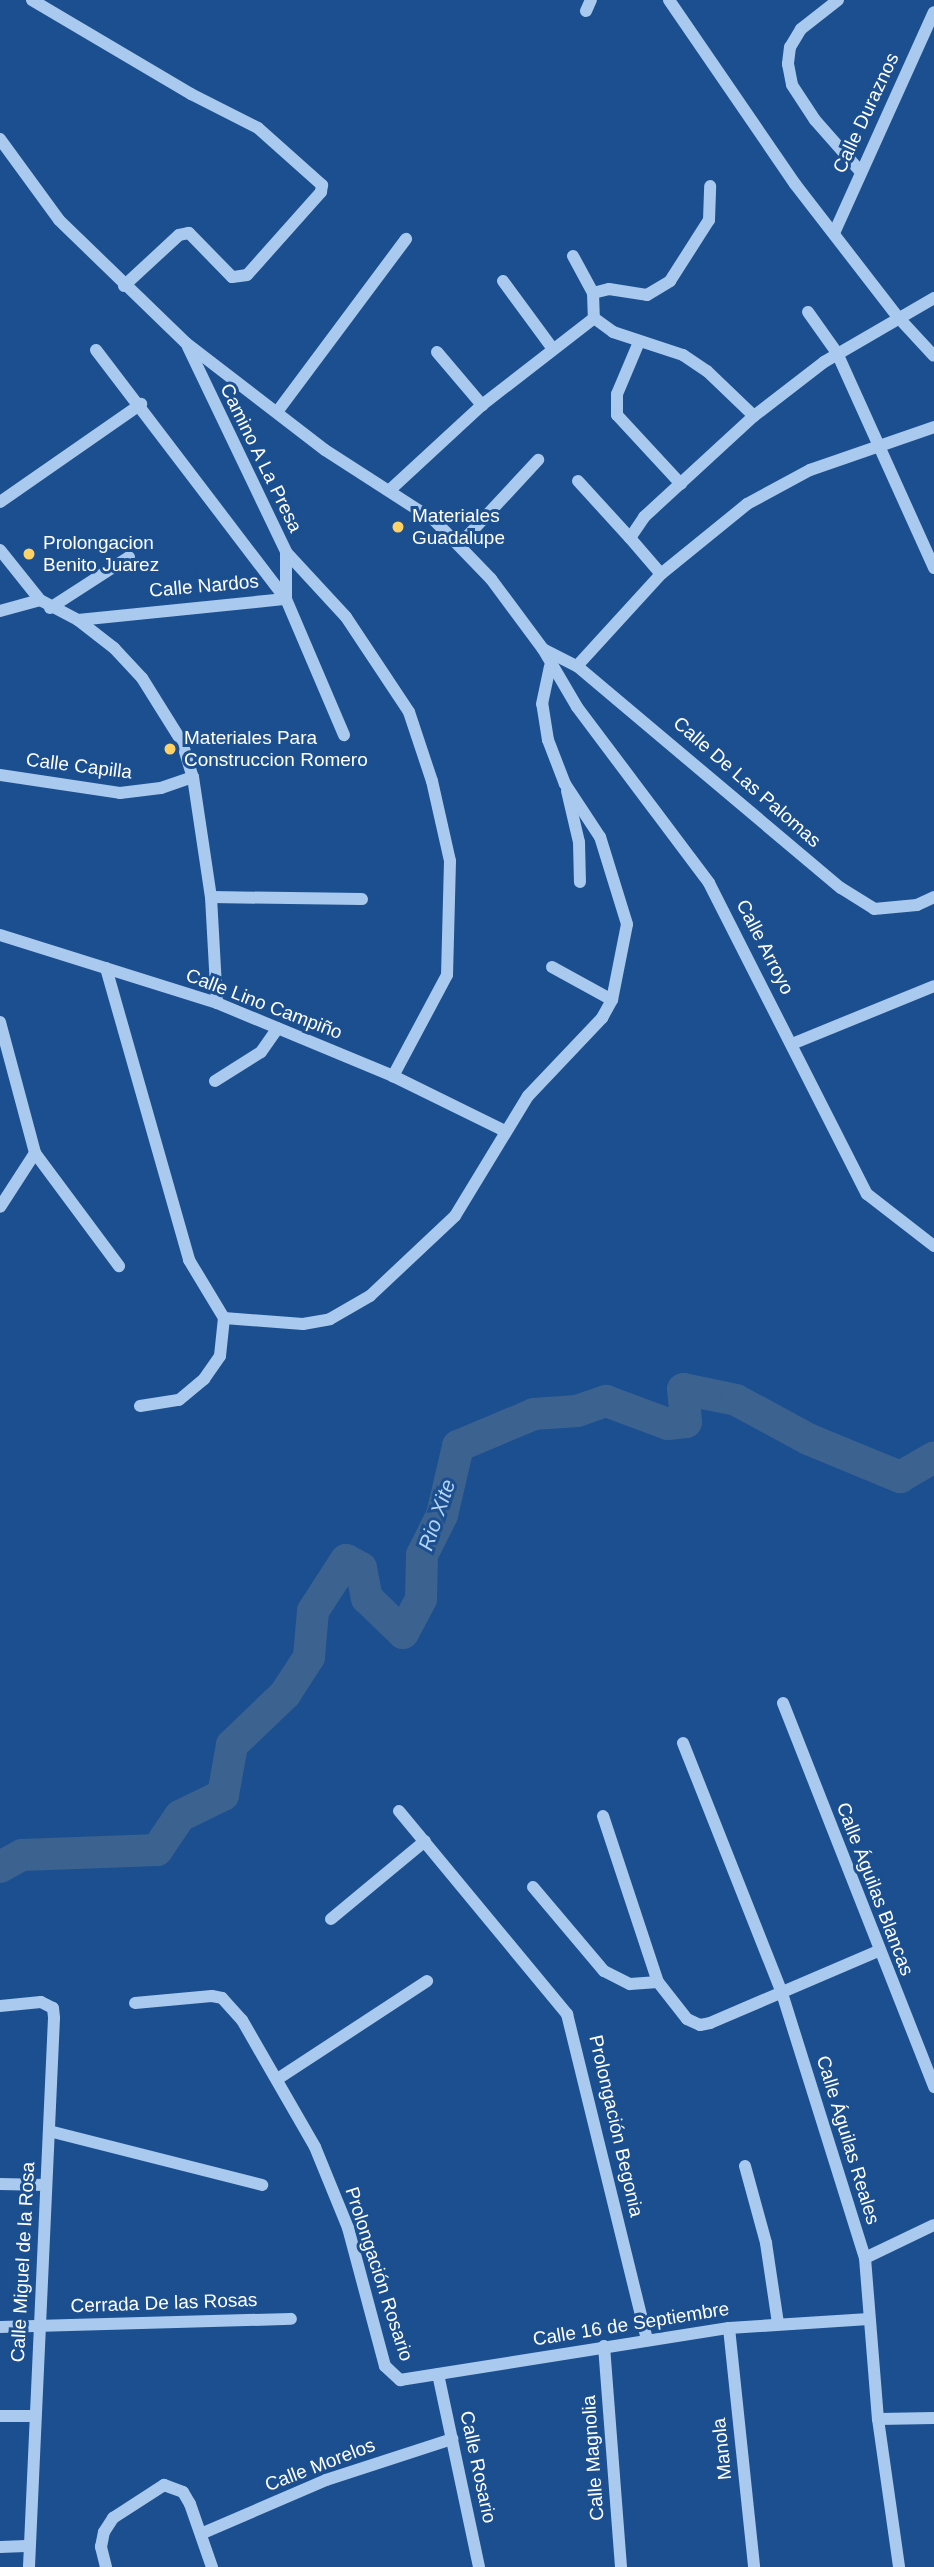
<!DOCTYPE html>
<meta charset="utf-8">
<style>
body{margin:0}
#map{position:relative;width:934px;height:2567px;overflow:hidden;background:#1b4f8f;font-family:Helvetica,sans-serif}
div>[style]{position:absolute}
.river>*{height:32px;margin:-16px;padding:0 16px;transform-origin:16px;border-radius:16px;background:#3c6290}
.minor>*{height:12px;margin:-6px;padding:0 6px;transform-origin:6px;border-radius:6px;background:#a9c9ee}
.dots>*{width:19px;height:19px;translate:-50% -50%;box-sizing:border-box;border:4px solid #1b4f8f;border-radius:50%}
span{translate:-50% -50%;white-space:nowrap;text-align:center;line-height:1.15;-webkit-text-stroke:6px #1b4f8f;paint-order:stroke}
.street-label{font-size:19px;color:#fff}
.poi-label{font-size:19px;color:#fff}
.left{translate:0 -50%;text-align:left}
.water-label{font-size:21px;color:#b5d3f5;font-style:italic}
</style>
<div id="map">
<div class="river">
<div style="left:0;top:1867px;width:25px;rotate:-29deg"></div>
<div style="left:22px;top:1855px;width:135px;rotate:-2.1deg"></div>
<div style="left:157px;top:1850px;width:41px;rotate:-55.9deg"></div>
<div style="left:180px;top:1816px;width:48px;rotate:-26deg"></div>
<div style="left:223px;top:1795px;width:51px;rotate:-79.8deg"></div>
<div style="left:232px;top:1745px;width:74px;rotate:-43.9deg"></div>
<div style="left:285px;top:1694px;width:44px;rotate:-57deg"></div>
<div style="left:309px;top:1657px;width:46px;rotate:-85deg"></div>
<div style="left:313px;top:1611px;width:61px;rotate:-57.1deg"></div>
<div style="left:346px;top:1560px;width:17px;rotate:28deg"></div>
<div style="left:361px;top:1568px;width:31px;rotate:79deg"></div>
<div style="left:367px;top:1598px;width:50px;rotate:44.2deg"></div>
<div style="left:403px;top:1633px;width:38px;rotate:-62deg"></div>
<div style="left:421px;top:1599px;width:44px;rotate:-88.7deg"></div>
<div style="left:422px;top:1555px;width:45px;rotate:-63.4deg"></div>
<div style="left:442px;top:1515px;width:71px;rotate:-76.9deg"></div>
<div style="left:458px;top:1446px;width:82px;rotate:-22.8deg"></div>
<div style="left:534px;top:1414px;width:43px;rotate:-4deg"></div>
<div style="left:577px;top:1411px;width:31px;rotate:-19deg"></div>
<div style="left:606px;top:1401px;width:66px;rotate:20.4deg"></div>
<div style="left:668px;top:1424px;width:18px;rotate:-6deg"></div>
<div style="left:686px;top:1422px;width:33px;rotate:-95deg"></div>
<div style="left:683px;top:1389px;width:54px;rotate:11.7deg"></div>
<div style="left:736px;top:1400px;width:82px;rotate:28.4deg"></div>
<div style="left:808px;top:1439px;width:100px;rotate:22.4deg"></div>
<div style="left:900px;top:1477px;width:39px;rotate:-30deg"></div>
</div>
<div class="minor">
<div style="left:32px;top:0;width:185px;rotate:30.6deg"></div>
<div style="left:191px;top:94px;width:75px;rotate:26.9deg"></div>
<div style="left:258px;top:128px;width:86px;rotate:41.7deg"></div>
<div style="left:322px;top:185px;width:7px;rotate:98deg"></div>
<div style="left:321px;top:192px;width:111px;rotate:131.7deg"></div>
<div style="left:247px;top:275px;width:15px;rotate:172deg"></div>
<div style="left:232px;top:277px;width:62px;rotate:-134.3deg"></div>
<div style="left:189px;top:233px;width:10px;rotate:169deg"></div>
<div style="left:179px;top:235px;width:75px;rotate:137.2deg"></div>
<div style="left:669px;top:0;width:223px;rotate:55.6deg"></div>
<div style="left:795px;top:184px;width:167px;rotate:52.3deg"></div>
<div style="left:897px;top:316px;width:54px;rotate:47.2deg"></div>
<div style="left:838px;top:0;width:47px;rotate:141.9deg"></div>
<div style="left:801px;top:29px;width:21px;rotate:121deg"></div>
<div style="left:790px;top:47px;width:17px;rotate:97deg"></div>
<div style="left:788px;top:64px;width:21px;rotate:79deg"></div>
<div style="left:792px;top:85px;width:42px;rotate:56.7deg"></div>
<div style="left:815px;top:120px;width:68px;rotate:48.6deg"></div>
<div style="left:586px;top:11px;width:12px;rotate:-66deg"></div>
<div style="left:0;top:139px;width:100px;rotate:53.9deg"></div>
<div style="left:59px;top:220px;width:177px;rotate:44.1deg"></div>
<div style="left:186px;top:343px;width:175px;rotate:37.6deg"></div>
<div style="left:325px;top:450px;width:131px;rotate:32.8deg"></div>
<div style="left:435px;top:521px;width:81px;rotate:46deg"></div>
<div style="left:491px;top:579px;width:87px;rotate:53.4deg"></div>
<div style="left:543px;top:649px;width:67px;rotate:59.6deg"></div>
<div style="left:577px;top:707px;width:220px;rotate:53.1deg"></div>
<div style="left:709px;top:883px;width:349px;rotate:63.1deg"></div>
<div style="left:867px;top:1194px;width:85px;rotate:37.8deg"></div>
<div style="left:835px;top:231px;width:240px;rotate:-65.7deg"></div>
<div style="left:573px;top:256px;width:42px;rotate:61.6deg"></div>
<div style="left:593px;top:293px;width:25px;rotate:88deg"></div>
<div style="left:594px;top:318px;width:24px;rotate:36deg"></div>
<div style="left:613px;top:332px;width:74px;rotate:18.2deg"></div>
<div style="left:683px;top:355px;width:29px;rotate:34deg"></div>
<div style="left:707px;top:371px;width:65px;rotate:43.8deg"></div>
<div style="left:503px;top:281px;width:84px;rotate:53.7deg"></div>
<div style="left:593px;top:293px;width:16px;rotate:-14deg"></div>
<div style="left:609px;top:289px;width:38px;rotate:9deg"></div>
<div style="left:647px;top:295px;width:27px;rotate:-31deg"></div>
<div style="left:670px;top:281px;width:72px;rotate:-57.4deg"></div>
<div style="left:709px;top:220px;width:34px;rotate:-88deg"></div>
<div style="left:808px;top:312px;width:50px;rotate:54.7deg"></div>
<div style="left:837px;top:353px;width:236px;rotate:65.7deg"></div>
<div style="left:639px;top:342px;width:56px;rotate:112.9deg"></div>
<div style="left:617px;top:394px;width:21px;rotate:90deg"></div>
<div style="left:617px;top:415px;width:94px;rotate:47.2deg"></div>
<div style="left:188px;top:347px;width:227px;rotate:64.4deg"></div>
<div style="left:286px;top:552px;width:88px;rotate:47.3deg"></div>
<div style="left:346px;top:617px;width:114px;rotate:56.4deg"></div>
<div style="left:409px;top:712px;width:73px;rotate:71.6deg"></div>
<div style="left:432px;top:781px;width:82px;rotate:77.3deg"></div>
<div style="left:450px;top:861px;width:114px;rotate:91.5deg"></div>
<div style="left:447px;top:975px;width:115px;rotate:118.1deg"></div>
<div style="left:96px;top:350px;width:313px;rotate:52.7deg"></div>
<div style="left:286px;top:599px;width:148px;rotate:66.9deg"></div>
<div style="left:437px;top:352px;width:70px;rotate:49.7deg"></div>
<div style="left:277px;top:412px;width:216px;rotate:-53.3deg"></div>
<div style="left:578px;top:481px;width:77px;rotate:47.6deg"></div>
<div style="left:391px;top:489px;width:124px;rotate:-42.7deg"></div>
<div style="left:482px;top:405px;width:142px;rotate:-37.8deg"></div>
<div style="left:0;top:502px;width:172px;rotate:-34.8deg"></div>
<div style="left:460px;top:544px;width:115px;rotate:-47.1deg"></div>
<div style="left:0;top:550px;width:64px;rotate:51.3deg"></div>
<div style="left:40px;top:600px;width:43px;rotate:27.8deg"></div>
<div style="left:78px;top:620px;width:46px;rotate:37.9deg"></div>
<div style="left:114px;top:648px;width:41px;rotate:47deg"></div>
<div style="left:142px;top:678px;width:75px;rotate:58deg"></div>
<div style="left:182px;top:742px;width:37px;rotate:73deg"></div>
<div style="left:193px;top:777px;width:121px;rotate:81.5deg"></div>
<div style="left:211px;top:897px;width:106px;rotate:86.8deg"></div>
<div style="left:661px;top:574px;width:48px;rotate:-130.7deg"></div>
<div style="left:630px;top:538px;width:25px;rotate:-56deg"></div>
<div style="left:644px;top:517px;width:149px;rotate:-42.6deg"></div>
<div style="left:754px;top:416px;width:88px;rotate:-37.6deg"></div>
<div style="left:824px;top:362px;width:127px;rotate:-30.2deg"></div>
<div style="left:50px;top:608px;width:94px;rotate:-32.8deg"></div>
<div style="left:0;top:611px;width:41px;rotate:-15.4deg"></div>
<div style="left:78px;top:620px;width:209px;rotate:-5.8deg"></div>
<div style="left:286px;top:599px;width:47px;rotate:-90deg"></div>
<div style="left:543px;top:649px;width:38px;rotate:27deg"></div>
<div style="left:577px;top:666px;width:345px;rotate:40.1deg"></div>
<div style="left:841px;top:888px;width:39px;rotate:32deg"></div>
<div style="left:874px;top:909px;width:43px;rotate:-5.3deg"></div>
<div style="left:917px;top:905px;width:19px;rotate:-25deg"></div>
<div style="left:577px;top:666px;width:125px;rotate:-47.6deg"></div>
<div style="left:661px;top:574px;width:111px;rotate:-39.1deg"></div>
<div style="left:747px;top:504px;width:72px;rotate:-28.4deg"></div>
<div style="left:810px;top:470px;width:131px;rotate:-19.1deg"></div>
<div style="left:0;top:775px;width:121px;rotate:8.5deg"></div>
<div style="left:120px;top:793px;width:41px;rotate:-7deg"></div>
<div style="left:161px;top:788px;width:34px;rotate:-19deg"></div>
<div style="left:567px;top:791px;width:52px;rotate:76.8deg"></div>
<div style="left:579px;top:842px;width:40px;rotate:88.6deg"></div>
<div style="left:211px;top:897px;width:151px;rotate:0.8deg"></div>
<div style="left:0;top:935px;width:227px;rotate:17.4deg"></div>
<div style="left:217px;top:1003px;width:191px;rotate:22.5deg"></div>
<div style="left:393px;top:1076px;width:125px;rotate:26.2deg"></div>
<div style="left:552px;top:967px;width:68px;rotate:28.8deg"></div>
<div style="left:106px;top:968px;width:304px;rotate:74.1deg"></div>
<div style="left:189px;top:1260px;width:68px;rotate:58.9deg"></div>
<div style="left:0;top:1022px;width:136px;rotate:75deg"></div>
<div style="left:35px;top:1153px;width:64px;rotate:122.9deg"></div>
<div style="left:792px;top:1044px;width:153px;rotate:-22.2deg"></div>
<div style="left:215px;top:1081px;width:54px;rotate:-32.2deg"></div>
<div style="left:261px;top:1052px;width:29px;rotate:-55deg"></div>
<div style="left:35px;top:1153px;width:141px;rotate:53.4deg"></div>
<div style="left:140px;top:1406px;width:39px;rotate:-9deg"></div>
<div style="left:179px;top:1400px;width:33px;rotate:-40deg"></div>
<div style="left:204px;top:1379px;width:28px;rotate:-55deg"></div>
<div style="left:220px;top:1356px;width:38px;rotate:-84deg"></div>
<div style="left:224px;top:1318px;width:79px;rotate:4.3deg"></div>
<div style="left:303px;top:1324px;width:27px;rotate:-10deg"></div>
<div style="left:330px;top:1319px;width:46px;rotate:-29.9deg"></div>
<div style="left:370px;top:1296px;width:117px;rotate:-43.3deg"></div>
<div style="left:455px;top:1216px;width:140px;rotate:-58.7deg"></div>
<div style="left:528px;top:1096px;width:108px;rotate:-46.5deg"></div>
<div style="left:602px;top:1018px;width:21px;rotate:-61deg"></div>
<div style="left:612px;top:1000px;width:77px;rotate:-78.8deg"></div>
<div style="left:627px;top:924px;width:91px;rotate:-107.2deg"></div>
<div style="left:600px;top:837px;width:64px;rotate:-123.4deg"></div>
<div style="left:565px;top:784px;width:47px;rotate:-111.1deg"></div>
<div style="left:548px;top:740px;width:36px;rotate:-99deg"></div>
<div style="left:542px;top:704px;width:38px;rotate:-78deg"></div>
<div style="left:783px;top:1703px;width:413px;rotate:68.5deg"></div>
<div style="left:683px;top:1743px;width:266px;rotate:68.4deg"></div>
<div style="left:781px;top:1990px;width:281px;rotate:72.6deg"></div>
<div style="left:865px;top:2258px;width:162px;rotate:85.4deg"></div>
<div style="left:878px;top:2419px;width:149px;rotate:81.9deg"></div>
<div style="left:399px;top:1811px;width:264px;rotate:50.4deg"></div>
<div style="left:567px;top:2014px;width:336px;rotate:76.2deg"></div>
<div style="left:603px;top:1816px;width:175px;rotate:71.7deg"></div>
<div style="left:658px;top:1982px;width:47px;rotate:51.9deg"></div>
<div style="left:687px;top:2019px;width:14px;rotate:25deg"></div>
<div style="left:700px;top:2025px;width:10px;rotate:-11deg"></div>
<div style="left:710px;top:2023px;width:183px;rotate:-23.2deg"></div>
<div style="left:533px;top:1887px;width:110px;rotate:49.8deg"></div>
<div style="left:604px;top:1971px;width:29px;rotate:27deg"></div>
<div style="left:630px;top:1984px;width:28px;rotate:-4deg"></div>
<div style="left:331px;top:1919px;width:122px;rotate:-39.7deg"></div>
<div style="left:135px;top:2003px;width:77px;rotate:-5.2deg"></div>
<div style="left:212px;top:1996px;width:10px;rotate:11deg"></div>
<div style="left:222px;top:1998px;width:30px;rotate:48deg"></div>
<div style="left:242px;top:2020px;width:146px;rotate:60.1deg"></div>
<div style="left:315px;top:2147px;width:87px;rotate:67.8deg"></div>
<div style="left:348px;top:2228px;width:143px;rotate:75deg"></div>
<div style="left:385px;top:2366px;width:21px;rotate:43deg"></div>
<div style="left:400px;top:2380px;width:333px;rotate:-9deg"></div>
<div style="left:729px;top:2328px;width:140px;rotate:-3.7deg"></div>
<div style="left:0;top:2006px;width:41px;rotate:-5.6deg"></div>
<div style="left:41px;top:2002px;width:13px;rotate:27deg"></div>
<div style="left:53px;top:2008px;width:10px;rotate:84deg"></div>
<div style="left:54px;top:2018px;width:550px;rotate:92.61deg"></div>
<div style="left:279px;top:2078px;width:177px;rotate:-33.2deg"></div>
<div style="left:49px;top:2131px;width:220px;rotate:14.2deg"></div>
<div style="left:745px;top:2166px;width:80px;rotate:74.7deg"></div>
<div style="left:766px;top:2243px;width:81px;rotate:81.5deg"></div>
<div style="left:0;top:2184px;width:46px;rotate:1.2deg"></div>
<div style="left:865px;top:2258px;width:76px;rotate:-25.6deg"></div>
<div style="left:0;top:2327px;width:291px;rotate:-1.6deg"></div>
<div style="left:729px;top:2328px;width:240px;rotate:84deg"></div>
<div style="left:604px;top:2346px;width:222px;rotate:85.6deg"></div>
<div style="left:438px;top:2374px;width:197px;rotate:78deg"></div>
<div style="left:0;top:2416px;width:35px"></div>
<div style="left:878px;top:2419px;width:56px;rotate:-1deg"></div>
<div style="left:203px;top:2533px;width:134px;rotate:-23.3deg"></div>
<div style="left:326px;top:2480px;width:133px;rotate:-18deg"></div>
<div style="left:0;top:2547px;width:26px;rotate:-2deg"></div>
<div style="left:106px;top:2567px;width:21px;rotate:-104deg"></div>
<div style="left:101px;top:2547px;width:15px;rotate:-79deg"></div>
<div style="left:104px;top:2532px;width:17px;rotate:-57deg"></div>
<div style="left:113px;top:2518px;width:61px;rotate:-32.9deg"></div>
<div style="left:164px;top:2485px;width:20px;rotate:20deg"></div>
<div style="left:183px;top:2492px;width:14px;rotate:60deg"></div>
<div style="left:190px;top:2504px;width:67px;rotate:70.8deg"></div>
</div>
<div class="dots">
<div style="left:398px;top:527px;background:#ffd166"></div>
<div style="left:29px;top:554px;background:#ffd166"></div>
<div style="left:170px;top:749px;background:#ffd166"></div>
</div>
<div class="street-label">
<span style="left:866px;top:113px;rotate:-65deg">Calle Duraznos</span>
<span style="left:261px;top:458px;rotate:64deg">Camino A La Presa</span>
<span style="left:204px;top:586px;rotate:-5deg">Calle Nardos</span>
<span style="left:79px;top:766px;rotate:7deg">Calle Capilla</span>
<span style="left:747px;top:782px;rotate:41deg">Calle De Las Palomas</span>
<span style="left:765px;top:947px;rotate:63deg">Calle Arroyo</span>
<span style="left:264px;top:1004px;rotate:21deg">Calle Lino Campiño</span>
<span style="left:875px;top:1889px;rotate:69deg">Calle Águilas Blancas</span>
<span style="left:616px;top:2126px;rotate:77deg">Prolongación Begonia</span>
<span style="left:848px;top:2140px;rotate:73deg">Calle Águilas Reales</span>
<span style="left:23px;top:2262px;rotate:-87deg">Calle Miguel de la Rosa</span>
<span style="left:379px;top:2274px;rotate:72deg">Prolongación Rosario</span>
<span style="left:164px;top:2303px;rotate:-2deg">Cerrada De las Rosas</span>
<span style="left:631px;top:2324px;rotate:-9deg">Calle 16 de Septiembre</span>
<span style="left:722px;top:2449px;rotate:-96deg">Manola</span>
<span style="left:593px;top:2458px;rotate:-94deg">Calle Magnolia</span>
<span style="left:320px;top:2465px;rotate:-21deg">Calle Morelos</span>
<span style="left:478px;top:2467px;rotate:78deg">Calle Rosario</span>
</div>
<div class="poi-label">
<span class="left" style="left:412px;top:527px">Materiales<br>Guadalupe</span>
<span class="left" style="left:43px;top:554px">Prolongacion<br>Benito Juarez</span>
<span class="left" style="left:184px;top:749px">Materiales Para<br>Construccion Romero</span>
</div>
<div class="water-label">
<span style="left:437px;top:1515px;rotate:-71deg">Rio Xite</span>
</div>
</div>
